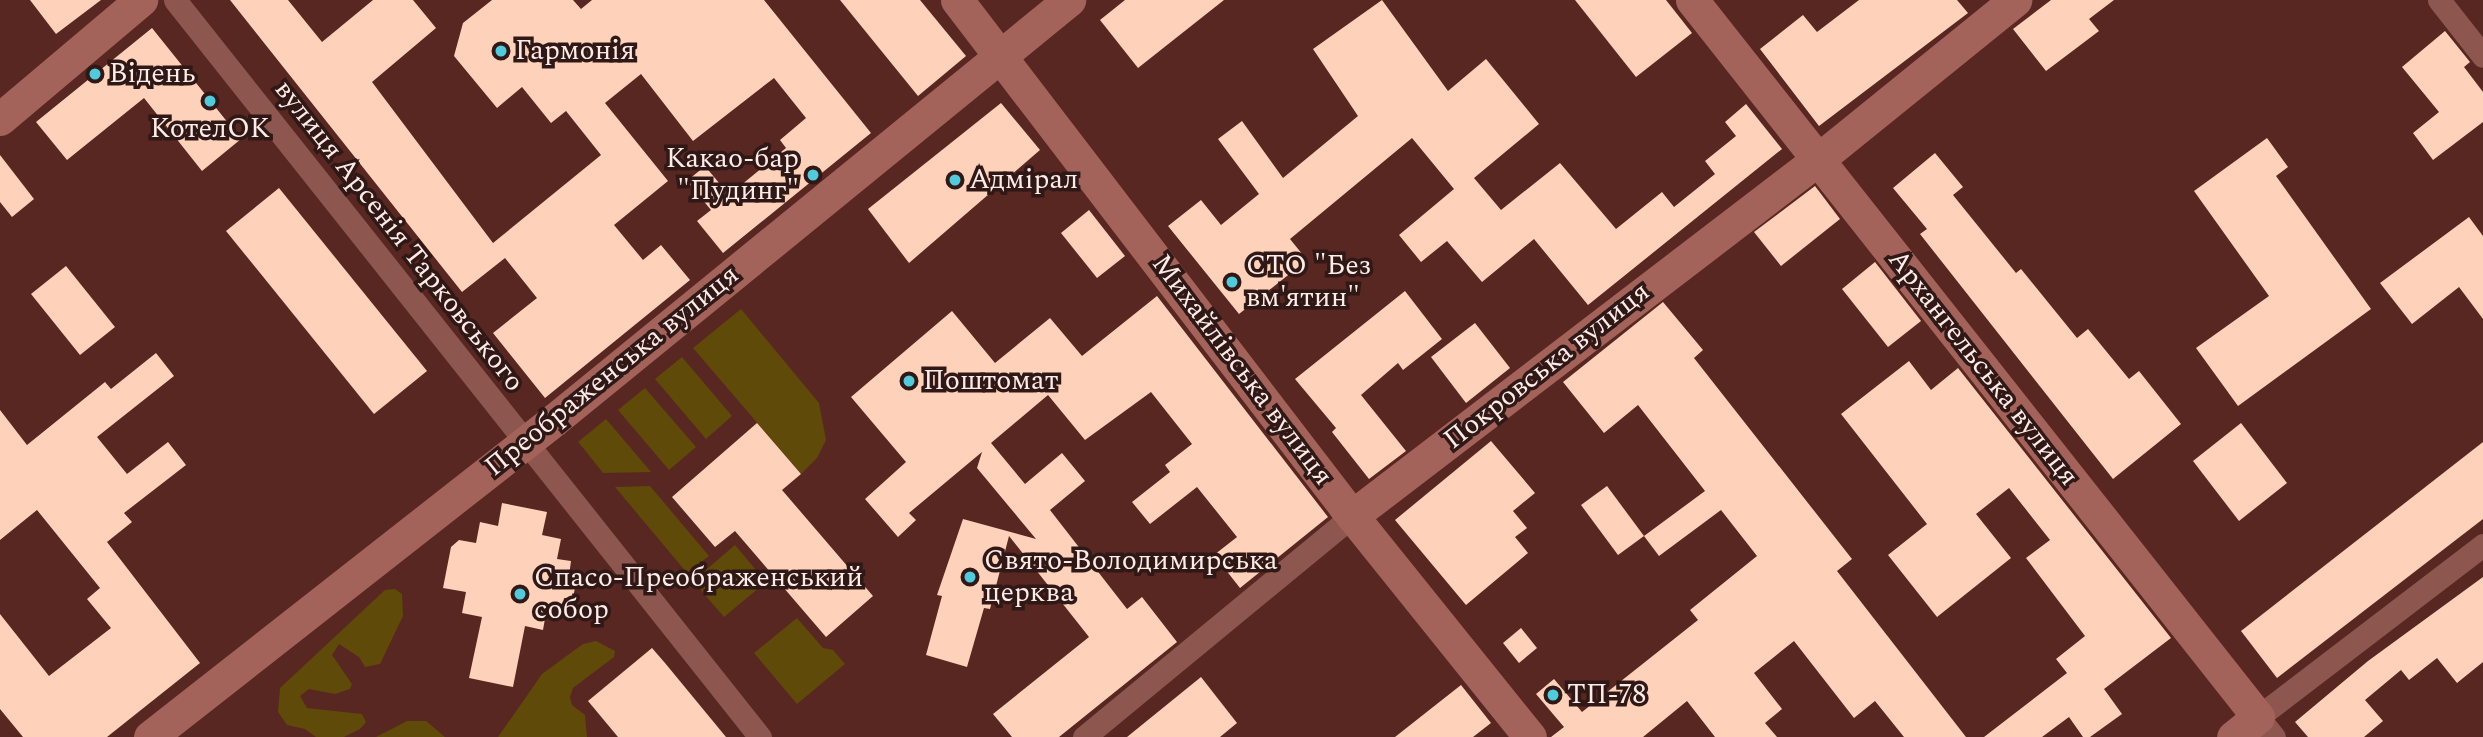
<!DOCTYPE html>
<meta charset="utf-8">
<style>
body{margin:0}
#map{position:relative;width:2483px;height:737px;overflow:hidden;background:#582721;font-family:Spectral,serif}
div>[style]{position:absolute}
.green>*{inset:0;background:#5f4a0a}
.building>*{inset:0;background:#fed1ba}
.street>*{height:23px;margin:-11.5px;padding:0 11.5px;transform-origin:11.5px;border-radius:11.5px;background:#8d574f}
.secondary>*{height:33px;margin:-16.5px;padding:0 16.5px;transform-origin:16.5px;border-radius:16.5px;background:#a4635a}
.dots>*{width:19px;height:19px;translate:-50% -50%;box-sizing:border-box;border:4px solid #2f1815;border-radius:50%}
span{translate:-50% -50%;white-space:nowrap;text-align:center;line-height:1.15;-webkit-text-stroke:7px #2f1815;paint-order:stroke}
.poi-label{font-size:28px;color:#ffebe8}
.left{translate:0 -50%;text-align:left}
.right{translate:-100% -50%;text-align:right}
.street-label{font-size:28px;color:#ffebe8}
</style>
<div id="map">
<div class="green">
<div style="clip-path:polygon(741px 309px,819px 403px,826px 440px,817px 458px,801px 474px,693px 348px)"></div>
<div style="clip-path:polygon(682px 357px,732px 416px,706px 439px,655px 379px)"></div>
<div style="clip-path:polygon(645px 388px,696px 447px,669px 470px,618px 410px)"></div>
<div style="clip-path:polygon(606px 419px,612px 426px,651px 472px,603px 473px,584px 449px,578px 442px)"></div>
<div style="clip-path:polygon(650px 486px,709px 556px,687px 573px,615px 487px)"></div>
<div style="clip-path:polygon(735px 545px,766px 582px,724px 617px,693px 581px)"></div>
<div style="clip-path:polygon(395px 589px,402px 594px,403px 616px,380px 664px,365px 667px,359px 657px,339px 644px,332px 655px,352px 684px,350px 689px,335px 694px,309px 689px,300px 696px,307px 708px,362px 714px,366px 722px,360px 729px,344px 737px,316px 737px,305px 729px,287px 725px,278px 712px,280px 688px,385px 590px)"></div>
<div style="clip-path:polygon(797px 618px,823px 648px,833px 650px,845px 664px,797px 704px,754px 653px)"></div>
<div style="clip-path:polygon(596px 641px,615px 651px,614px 657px,573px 688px,570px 697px,572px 705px,585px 715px,587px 737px,498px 737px,542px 674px,583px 644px)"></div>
<div style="clip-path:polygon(407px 721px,426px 721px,445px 737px,376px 737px)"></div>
</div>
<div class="building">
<div style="clip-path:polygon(30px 0,101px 0,56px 34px)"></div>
<div style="clip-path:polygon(230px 0,288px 0,322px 42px,373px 0,413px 0,436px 28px,372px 82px,493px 243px,601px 155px,566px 111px,551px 123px,522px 87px,497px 108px,454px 56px,463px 23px,492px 0,573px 0,581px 9px,592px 0,764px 0,871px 133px,723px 253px,697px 221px,711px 210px,687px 181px,705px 166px,729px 195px,786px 148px,780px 140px,806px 118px,774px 78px,693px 141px,641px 74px,605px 103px,668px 181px,614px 225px,643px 260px,661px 245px,690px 280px,545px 398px,493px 333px,537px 298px,505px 258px,462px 292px)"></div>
<div style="clip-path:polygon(840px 0,920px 0,966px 56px,918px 96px)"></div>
<div style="clip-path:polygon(1125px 0,1224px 0,1138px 68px,1100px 20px)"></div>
<div style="clip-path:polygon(1382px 0,1448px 91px,1486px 59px,1539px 124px,1474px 178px,1501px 210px,1560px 163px,1616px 229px,1662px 192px,1674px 207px,1715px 174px,1705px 161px,1736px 136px,1725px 122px,1746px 104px,1782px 149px,1588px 305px,1534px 239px,1482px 282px,1447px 241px,1421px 262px,1399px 235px,1454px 189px,1412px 138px,1290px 239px,1307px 260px,1239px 314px,1168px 226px,1201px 200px,1221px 225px,1259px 194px,1218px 139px,1242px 121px,1283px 178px,1358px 116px,1313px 49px)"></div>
<div style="clip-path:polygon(1575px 0,1666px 0,1692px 33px,1636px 77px)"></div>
<div style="clip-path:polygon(1859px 0,1957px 0,1968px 13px,1819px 126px,1760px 49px,1803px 15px,1817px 32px)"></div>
<div style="clip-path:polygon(2051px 0,2114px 0,2089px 19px,2099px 31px,2046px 71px,2013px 29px)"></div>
<div style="clip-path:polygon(152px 28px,241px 139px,202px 171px,144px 98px,67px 160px,36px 122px)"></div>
<div style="clip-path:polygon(2445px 31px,2470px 62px,2464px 67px,2483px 92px,2483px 122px,2433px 160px,2413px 133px,2439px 112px,2402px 67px)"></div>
<div style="clip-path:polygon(1001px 103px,1040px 150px,909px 263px,868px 209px)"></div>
<div style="clip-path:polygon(2267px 138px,2288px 167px,2276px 176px,2371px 309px,2238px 406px,2196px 348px,2269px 296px,2194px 191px)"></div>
<div style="clip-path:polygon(1935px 153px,1963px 187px,1953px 195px,2016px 273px,2021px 269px,2077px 338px,2088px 329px,2129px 379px,2139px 371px,2181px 424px,2113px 479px,1920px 234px,1927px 229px,1893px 188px)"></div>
<div style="clip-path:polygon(0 155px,34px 199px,12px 217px,0 202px)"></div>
<div style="clip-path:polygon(1815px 186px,1840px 219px,1781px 266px,1754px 232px)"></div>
<div style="clip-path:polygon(279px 188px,427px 371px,374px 414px,226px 231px)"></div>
<div style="clip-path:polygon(1089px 210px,1125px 256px,1097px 278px,1061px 233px)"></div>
<div style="clip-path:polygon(2469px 217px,2483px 236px,2483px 319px,2459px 287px,2412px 324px,2380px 283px)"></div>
<div style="clip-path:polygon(1875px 262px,1921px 321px,1888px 347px,1842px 289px)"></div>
<div style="clip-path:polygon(66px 266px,115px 327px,80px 355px,31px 294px)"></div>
<div style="clip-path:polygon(1405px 291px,1442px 339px,1403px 370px,1398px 363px,1361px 395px,1406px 451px,1369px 479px,1332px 432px,1336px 428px,1295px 379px)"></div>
<div style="clip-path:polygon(1157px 296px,1328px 517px,1240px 588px,1214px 555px,1237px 537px,1197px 487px,1150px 524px,1132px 502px,1170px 472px,1165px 465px,1192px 444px,1151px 392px,1085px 440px,1048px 395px,991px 443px,1025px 484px,1062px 453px,1085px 481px,1050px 510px,1127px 609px,1142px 597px,1177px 642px,1059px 737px,1012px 737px,993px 714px,1089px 637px,1009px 536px,990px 609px,984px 608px,967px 667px,926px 655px,942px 596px,937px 595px,963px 519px,1036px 539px,977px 468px,982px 452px,909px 513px,916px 520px,898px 537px,865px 499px,906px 462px,851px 397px,952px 311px,995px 363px,1050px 318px,1082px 356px)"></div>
<div style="clip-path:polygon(1663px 302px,1703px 350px,1694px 358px,1852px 559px,1837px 571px,1966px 737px,1904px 737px,1875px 701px,1854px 718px,1794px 641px,1754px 673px,1782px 709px,1765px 723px,1777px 737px,1715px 737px,1687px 701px,1643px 737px,1551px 737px,1564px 727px,1536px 694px,1554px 679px,1582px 712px,1698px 620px,1690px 610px,1757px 556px,1721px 510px,1659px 556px,1644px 536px,1705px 491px,1638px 405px,1604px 433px,1563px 382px)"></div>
<div style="clip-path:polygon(1475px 323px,1510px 368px,1466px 403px,1431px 357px)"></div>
<div style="clip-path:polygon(156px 353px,174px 376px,97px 437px,127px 474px,168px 442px,186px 465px,124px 513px,132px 522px,107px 542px,200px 663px,107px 737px,23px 737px,0 709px,0 614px,49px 676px,111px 628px,87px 599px,100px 588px,37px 510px,0 540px,0 410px,27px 445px,105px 382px,111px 389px)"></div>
<div style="clip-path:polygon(1909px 361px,1931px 390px,1958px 368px,2171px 638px,2104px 689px,2122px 714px,2090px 737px,2083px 737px,2069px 717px,2042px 737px,1984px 737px,2067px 673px,2056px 659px,2085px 636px,2026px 558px,2050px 540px,2009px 488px,1976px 514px,2011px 558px,1937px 617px,1888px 555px,1927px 524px,1841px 414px)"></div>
<div style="clip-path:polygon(757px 423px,801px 474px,782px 490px,873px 596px,826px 637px,735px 531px,715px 547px,672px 497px)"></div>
<div style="clip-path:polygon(2241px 423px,2287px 483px,2239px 521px,2193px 461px)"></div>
<div style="clip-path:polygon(1491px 441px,1535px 493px,1513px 511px,1527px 528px,1515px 537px,1528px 553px,1466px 605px,1395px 520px)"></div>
<div style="clip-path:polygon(2483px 442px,2483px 519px,2277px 678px,2241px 631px)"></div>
<div style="clip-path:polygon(1607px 486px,1644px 536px,1618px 555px,1581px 505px)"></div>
<div style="clip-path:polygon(502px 503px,547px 512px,542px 535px,561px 539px,557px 559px,571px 561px,569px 576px,577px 577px,573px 598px,564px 598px,562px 610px,547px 607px,543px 630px,525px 626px,513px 687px,469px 678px,482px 617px,462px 613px,466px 592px,443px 588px,451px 547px,459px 540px,476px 543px,480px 522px,498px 526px)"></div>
<div style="clip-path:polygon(2483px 577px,2483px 662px,2457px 683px,2437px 658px,2409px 680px,2401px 670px,2365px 700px,2383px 721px,2364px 737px,2308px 737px,2295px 722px,2368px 661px)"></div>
<div style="clip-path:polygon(1521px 628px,1537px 648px,1519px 663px,1503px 643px)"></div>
<div style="clip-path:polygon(652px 648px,665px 663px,726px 737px,618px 737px,588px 701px)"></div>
<div style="clip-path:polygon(1201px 677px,1237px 723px,1220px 737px,1127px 737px)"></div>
<div style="clip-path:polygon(1461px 685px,1491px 723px,1473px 737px,1395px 737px)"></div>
</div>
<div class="street">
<div style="left:175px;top:0;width:941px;rotate:51.56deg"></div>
<div style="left:2439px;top:0;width:71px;rotate:51.8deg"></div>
<div style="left:1084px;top:737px;width:347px;rotate:-39.5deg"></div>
<div style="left:2274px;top:737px;width:26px;rotate:-129deg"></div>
<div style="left:2258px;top:717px;width:283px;rotate:-37.4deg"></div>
</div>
<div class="secondary">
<div style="left:957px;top:0;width:638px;rotate:52.57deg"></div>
<div style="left:1345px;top:507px;width:295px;rotate:51.2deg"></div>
<div style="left:1692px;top:0;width:913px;rotate:51.71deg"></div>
<div style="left:2258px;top:717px;width:32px;rotate:141deg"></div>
<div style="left:0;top:119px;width:185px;rotate:-40.2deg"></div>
<div style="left:1352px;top:516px;width:596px;rotate:-37.43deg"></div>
<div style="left:1825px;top:154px;width:245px;rotate:-39deg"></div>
<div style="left:150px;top:737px;width:514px;rotate:-38.12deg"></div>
<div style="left:554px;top:420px;width:665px;rotate:-39.2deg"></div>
</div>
<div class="dots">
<div style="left:501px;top:51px;background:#53cadc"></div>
<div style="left:95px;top:74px;background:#53cadc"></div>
<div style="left:210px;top:101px;background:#53cadc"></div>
<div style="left:813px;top:175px;background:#53cadc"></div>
<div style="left:955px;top:180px;background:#53cadc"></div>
<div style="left:1232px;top:282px;background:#53cadc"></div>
<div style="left:909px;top:381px;background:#53cadc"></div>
<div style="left:970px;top:577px;background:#53cadc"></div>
<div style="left:520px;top:594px;background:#53cadc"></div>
<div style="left:1553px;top:695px;background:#53cadc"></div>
</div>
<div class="poi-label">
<span class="left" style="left:515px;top:51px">Гармонія</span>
<span class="left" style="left:109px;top:74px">Відень</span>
<span style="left:210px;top:129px">КотелОК</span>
<span class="right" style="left:799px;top:175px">Какао-бар<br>"Пудинг"</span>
<span class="left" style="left:969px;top:180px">Адмірал</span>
<span class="left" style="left:1246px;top:282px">СТО "Без<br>вм'ятин"</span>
<span class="left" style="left:923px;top:381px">Поштомат</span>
<span class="left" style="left:984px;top:577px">Свято-Володимирська<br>церква</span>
<span class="left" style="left:534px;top:594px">Спасо-Преображенський<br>собор</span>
<span class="left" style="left:1567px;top:695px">ТП-78</span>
</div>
<div class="street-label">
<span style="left:399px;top:236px;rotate:52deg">вулиця Арсенія Тарковського</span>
<span style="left:1547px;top:366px;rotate:-38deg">Покровська вулиця</span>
<span style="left:1983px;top:368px;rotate:52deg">Архангельська вулиця</span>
<span style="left:1242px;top:370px;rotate:53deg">Михайлівська вулиця</span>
<span style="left:612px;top:371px;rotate:-39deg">Преображенська вулиця</span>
</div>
</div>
